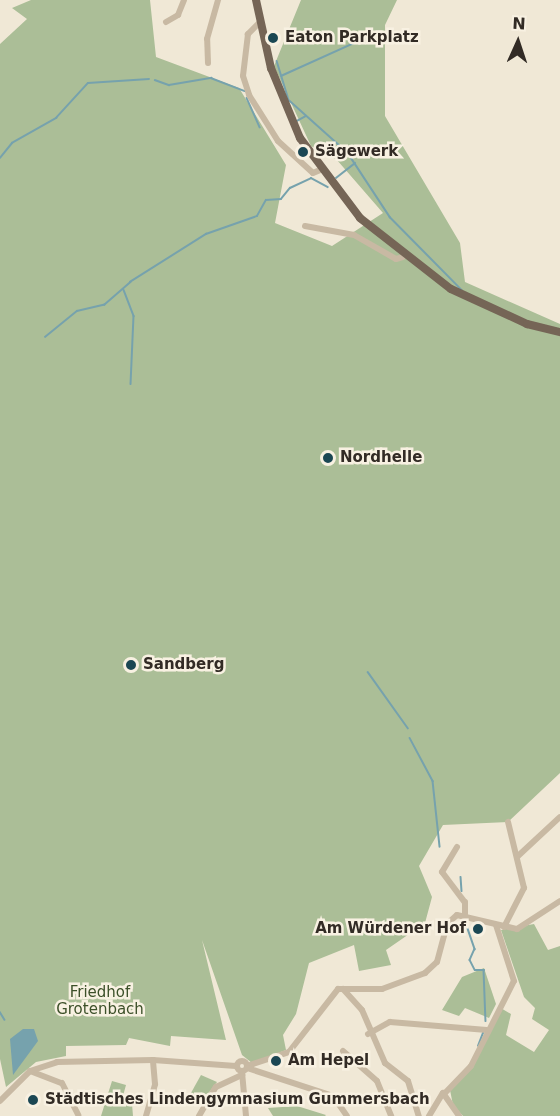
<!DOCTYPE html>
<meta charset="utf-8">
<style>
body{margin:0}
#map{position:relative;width:560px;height:1116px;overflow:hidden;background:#f0e8d6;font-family:"DejaVu Sans",sans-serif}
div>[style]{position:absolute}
.green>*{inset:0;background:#abbe97}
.water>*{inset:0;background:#76a2ad}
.stream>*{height:1.5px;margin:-0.75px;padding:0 0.75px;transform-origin:0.75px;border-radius:0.75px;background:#76a2ad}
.minor>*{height:6px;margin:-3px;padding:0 3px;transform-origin:3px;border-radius:3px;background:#c8b9a3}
.minor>.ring{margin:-3px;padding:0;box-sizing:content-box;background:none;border:6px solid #c8b9a3;border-radius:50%}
.major>*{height:8px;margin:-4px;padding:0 4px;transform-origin:4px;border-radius:4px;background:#756556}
.dots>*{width:16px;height:16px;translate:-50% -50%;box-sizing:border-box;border:3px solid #f8f1e2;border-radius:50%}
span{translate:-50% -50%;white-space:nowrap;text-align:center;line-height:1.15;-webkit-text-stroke:5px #f8f1e2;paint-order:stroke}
.poi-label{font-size:15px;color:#322b25;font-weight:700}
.left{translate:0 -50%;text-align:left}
.right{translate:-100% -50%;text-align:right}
.park-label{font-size:15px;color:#3c5029}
.north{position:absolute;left:488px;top:12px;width:60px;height:60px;-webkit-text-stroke:4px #f8f1e2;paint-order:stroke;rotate:3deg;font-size:16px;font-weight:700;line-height:24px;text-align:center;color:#322b25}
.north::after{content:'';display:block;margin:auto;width:21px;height:27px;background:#322b25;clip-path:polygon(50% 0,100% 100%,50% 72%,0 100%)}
</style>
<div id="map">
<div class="green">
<div style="clip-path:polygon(31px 0,150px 0,156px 57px,239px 88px,286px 165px,275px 223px,332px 246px,383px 213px,337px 160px,311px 146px,274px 66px,301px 0,397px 0,385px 25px,385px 116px,460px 243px,465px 282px,560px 324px,560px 773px,508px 822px,443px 825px,419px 866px,432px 897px,425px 923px,386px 950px,391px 965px,359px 971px,354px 945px,309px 963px,296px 1014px,283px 1035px,286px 1050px,252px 1063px,242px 1055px,202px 940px,226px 1040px,171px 1036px,170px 1046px,129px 1038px,126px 1045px,66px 1046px,66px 1056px,36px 1062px,6px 1087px,0 1059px,0 44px,27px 19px,12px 8px)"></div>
<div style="clip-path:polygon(534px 924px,548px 950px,560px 946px,560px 1116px,463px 1116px,453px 1105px,450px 1090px,471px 1066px,499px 1007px,511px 1014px,506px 1035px,534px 1052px,549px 1030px,532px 1019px,535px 1008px,524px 997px,501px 930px)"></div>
<div style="clip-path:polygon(484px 968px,496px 1004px,489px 1018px,465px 1008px,459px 1016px,442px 1010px,462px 977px)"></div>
<div style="clip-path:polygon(201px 1075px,217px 1082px,200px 1104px,187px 1100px)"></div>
<div style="clip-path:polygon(112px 1081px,126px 1085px,121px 1103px,132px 1104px,133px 1116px,101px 1116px)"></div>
<div style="clip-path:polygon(297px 1106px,326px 1115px,325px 1116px,273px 1116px,268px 1108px)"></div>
</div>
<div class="water">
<div style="clip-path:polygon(23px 1029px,34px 1029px,38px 1041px,13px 1075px,10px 1039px)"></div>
</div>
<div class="stream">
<div style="left:277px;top:61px;width:41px;rotate:72.9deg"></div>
<div style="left:289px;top:100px;width:79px;rotate:41.9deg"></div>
<div style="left:348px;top:153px;width:77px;rotate:56.7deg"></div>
<div style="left:390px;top:217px;width:103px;rotate:45.4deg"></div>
<div style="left:281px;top:76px;width:102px;rotate:-24.3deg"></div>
<div style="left:155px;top:80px;width:15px;rotate:20deg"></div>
<div style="left:169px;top:85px;width:43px;rotate:-9.5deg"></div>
<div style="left:211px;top:78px;width:36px;rotate:21deg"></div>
<div style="left:247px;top:98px;width:32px;rotate:66deg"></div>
<div style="left:297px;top:121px;width:10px;rotate:-29deg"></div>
<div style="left:0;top:158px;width:19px;rotate:-51deg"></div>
<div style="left:12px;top:143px;width:51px;rotate:-29.6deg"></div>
<div style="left:56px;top:118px;width:47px;rotate:-47.6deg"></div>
<div style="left:88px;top:83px;width:61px;rotate:-3.8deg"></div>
<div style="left:336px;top:178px;width:24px;rotate:-38deg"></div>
<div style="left:124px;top:290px;width:28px;rotate:69deg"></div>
<div style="left:134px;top:316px;width:68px;rotate:92.5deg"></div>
<div style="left:45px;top:337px;width:41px;rotate:-39.1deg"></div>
<div style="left:77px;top:311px;width:28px;rotate:-13deg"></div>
<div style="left:104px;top:305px;width:35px;rotate:-41deg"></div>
<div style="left:130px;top:282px;width:90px;rotate:-32.3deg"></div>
<div style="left:206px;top:234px;width:54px;rotate:-19.4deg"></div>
<div style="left:257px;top:216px;width:18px;rotate:-61deg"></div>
<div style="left:266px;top:200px;width:15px;rotate:-4deg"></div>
<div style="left:281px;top:199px;width:14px;rotate:-51deg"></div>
<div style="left:290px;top:188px;width:23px;rotate:-25deg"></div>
<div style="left:311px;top:178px;width:19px;rotate:28deg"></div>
<div style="left:368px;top:672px;width:69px;rotate:54.5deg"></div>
<div style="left:410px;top:738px;width:49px;rotate:61.9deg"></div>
<div style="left:433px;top:781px;width:66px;rotate:83.9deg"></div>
<div style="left:461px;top:877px;width:14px;rotate:86deg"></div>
<div style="left:465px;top:920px;width:31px;rotate:71deg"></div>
<div style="left:475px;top:949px;width:12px;rotate:114deg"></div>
<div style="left:470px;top:960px;width:11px;rotate:63deg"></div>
<div style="left:475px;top:970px;width:9px"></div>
<div style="left:484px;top:970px;width:51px;rotate:87.8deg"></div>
<div style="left:0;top:1012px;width:9px;rotate:58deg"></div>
<div style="left:478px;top:1046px;width:14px;rotate:-69deg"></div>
</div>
<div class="minor">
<div style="left:166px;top:22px;width:14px;rotate:-30deg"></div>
<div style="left:178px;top:15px;width:16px;rotate:-68deg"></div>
<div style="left:259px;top:23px;width:16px;rotate:135deg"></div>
<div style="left:248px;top:34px;width:42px;rotate:96.8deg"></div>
<div style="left:243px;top:76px;width:20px;rotate:72deg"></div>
<div style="left:249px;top:95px;width:54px;rotate:57.8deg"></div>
<div style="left:278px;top:141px;width:47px;rotate:42.4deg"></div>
<div style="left:313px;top:173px;width:8px;rotate:-23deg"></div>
<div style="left:208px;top:63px;width:24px;rotate:-92deg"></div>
<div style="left:207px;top:39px;width:41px;rotate:-74.2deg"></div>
<div style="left:305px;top:226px;width:50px;rotate:10.4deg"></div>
<div style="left:354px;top:235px;width:48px;rotate:29.7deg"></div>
<div style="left:396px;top:259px;width:7px;rotate:-16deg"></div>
<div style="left:457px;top:847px;width:29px;rotate:121deg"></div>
<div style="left:442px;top:872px;width:38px;rotate:53deg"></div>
<div style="left:465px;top:902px;width:12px;rotate:90deg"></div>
<div style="left:518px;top:856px;width:57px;rotate:-42.9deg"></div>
<div style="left:504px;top:927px;width:44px;rotate:-62.9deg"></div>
<div style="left:524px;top:888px;width:68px;rotate:-103.6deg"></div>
<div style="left:343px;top:989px;width:28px;rotate:48deg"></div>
<div style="left:362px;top:1010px;width:58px;rotate:66.5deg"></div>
<div style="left:385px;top:1063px;width:29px;rotate:38deg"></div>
<div style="left:408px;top:1081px;width:37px;rotate:73deg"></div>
<div style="left:368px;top:1034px;width:25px;rotate:-29deg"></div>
<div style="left:390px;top:1022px;width:97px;rotate:4.7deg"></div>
<div style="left:343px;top:1051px;width:45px;rotate:41.4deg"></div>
<div style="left:377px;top:1081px;width:38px;rotate:68deg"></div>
<div class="ring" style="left:237px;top:1061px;width:4px;height:4px"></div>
<div style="left:247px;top:1066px;width:44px;rotate:-18.4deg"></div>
<div style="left:289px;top:1052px;width:80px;rotate:-52.1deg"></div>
<div style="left:338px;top:989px;width:44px"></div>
<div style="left:382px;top:989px;width:46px;rotate:-20.4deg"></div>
<div style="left:425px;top:973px;width:16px;rotate:-43deg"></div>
<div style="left:437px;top:962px;width:39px;rotate:-75deg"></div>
<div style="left:447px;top:924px;width:13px;rotate:-42deg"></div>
<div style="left:457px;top:915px;width:62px;rotate:13.1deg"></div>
<div style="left:517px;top:929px;width:51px;rotate:-33.1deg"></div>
<div style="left:247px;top:1068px;width:90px;rotate:18deg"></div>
<div style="left:333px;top:1096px;width:24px;rotate:55deg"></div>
<div style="left:30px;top:1071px;width:34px;rotate:21deg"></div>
<div style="left:62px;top:1083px;width:36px;rotate:63deg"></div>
<div style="left:242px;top:1072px;width:44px;rotate:84.8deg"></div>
<div style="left:445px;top:1093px;width:37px;rotate:-46deg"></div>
<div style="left:471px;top:1066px;width:95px;rotate:-63.2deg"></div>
<div style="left:514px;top:981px;width:59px;rotate:-107.8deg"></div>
<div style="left:0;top:1101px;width:42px;rotate:-45deg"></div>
<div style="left:30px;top:1071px;width:28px;rotate:-18deg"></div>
<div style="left:57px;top:1062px;width:96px;rotate:-1.2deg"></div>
<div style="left:153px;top:1060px;width:83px;rotate:4.1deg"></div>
<div style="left:146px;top:1116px;width:33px;rotate:-74deg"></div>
<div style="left:155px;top:1084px;width:24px;rotate:-95deg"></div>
<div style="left:199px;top:1116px;width:34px;rotate:-60deg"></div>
<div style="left:216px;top:1087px;width:29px;rotate:-25deg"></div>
<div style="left:429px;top:1116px;width:27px;rotate:-59deg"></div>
<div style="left:443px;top:1093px;width:28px;rotate:55deg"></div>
</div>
<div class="major">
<div style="left:256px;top:0;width:70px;rotate:77.6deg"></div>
<div style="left:271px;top:68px;width:76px;rotate:67.5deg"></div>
<div style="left:300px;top:138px;width:100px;rotate:53.1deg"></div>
<div style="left:360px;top:218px;width:115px;rotate:38deg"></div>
<div style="left:451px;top:289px;width:84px;rotate:24.7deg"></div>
<div style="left:527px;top:324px;width:34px;rotate:14deg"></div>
</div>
<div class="dots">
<div style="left:273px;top:38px;background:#1b4753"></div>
<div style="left:303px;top:152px;background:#1b4753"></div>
<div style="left:328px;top:458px;background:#1b4753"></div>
<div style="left:131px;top:665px;background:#1b4753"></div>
<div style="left:478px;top:929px;background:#1b4753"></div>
<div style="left:276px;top:1061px;background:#1b4753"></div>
<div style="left:33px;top:1100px;background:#1b4753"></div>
</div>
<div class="poi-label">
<span class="left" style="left:285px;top:38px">Eaton Parkplatz</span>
<span class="left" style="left:315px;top:152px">Sägewerk</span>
<span class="left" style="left:340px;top:458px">Nordhelle</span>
<span class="left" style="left:143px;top:665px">Sandberg</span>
<span class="right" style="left:466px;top:929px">Am Würdener Hof</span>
<span class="left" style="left:288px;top:1061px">Am Hepel</span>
<span class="left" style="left:45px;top:1100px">Städtisches Lindengymnasium Gummersbach</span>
</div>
<div class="park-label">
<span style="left:100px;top:1001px">Friedhof<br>Grotenbach</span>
</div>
<div class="north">N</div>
</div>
